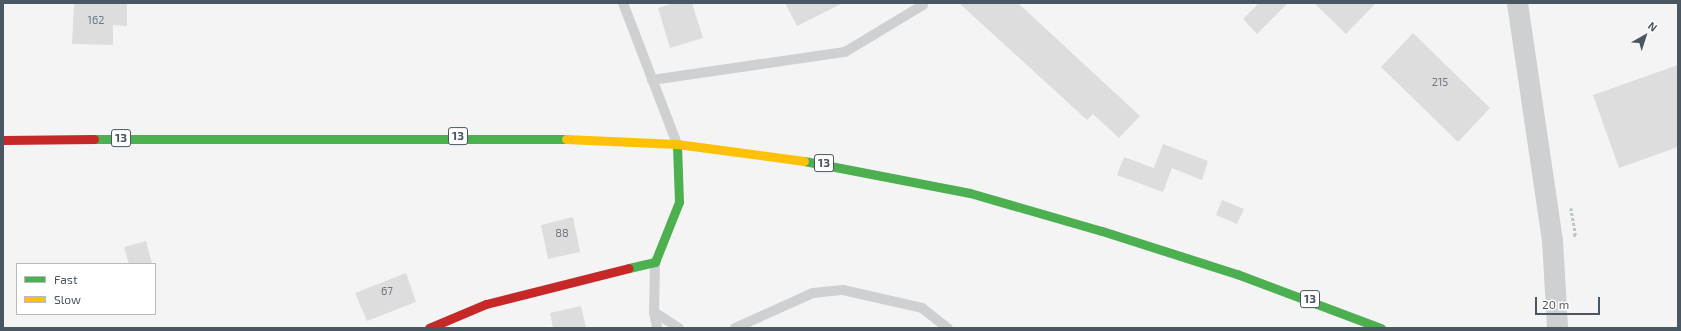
<!DOCTYPE html>
<style>
body{margin:0}
#map{position:relative;width:1681px;height:331px;overflow:hidden;background:#f4f4f4;font-family:"Exo 2",sans-serif}
div>[style]{position:absolute}
.building>*{inset:0;background:#ddddde}
.path>*{height:2.5px;margin-top:-1.25px;transform-origin:0;background:repeating-linear-gradient(90deg,#bcc7c4 0 3px,transparent 0 5px)}
.lane>*{height:10px;margin:-5px;padding:0 5px;transform-origin:5px;border-radius:5px;background:#ced0d2}
.street>*{height:21px;margin:-10.5px;padding:0 10.5px;transform-origin:10.5px;border-radius:10.5px;background:#ced0d2}
.fast>*{height:9px;margin:-4.5px;padding:0 4.5px;transform-origin:4.5px;border-radius:4.5px;background:#4caf50}
.slow>*{height:9px;margin:-4.5px;padding:0 4.5px;transform-origin:4.5px;border-radius:4.5px;background:#ffc107}
.jam>*{height:9px;margin:-4.5px;padding:0 4.5px;transform-origin:4.5px;border-radius:4.5px;background:#c62828}
span{translate:-50% -50%;white-space:nowrap;text-align:center;line-height:1.15;-webkit-text-stroke:3px #fff;paint-order:stroke}
.number-label{font-size:11px;color:#707881}
.number-label span{-webkit-text-stroke-width:0}
.shield-label span{padding:1px 3px;background:#fff;border:1px solid;border-radius:3px;-webkit-text-stroke-width:0}
.shield-label{font-size:12px;color:#4a5661;font-weight:700}
.frame{position:absolute;inset:0;border:4px solid #4a5661;pointer-events:none}
.legend{position:absolute;left:16px;top:263px;width:140px;height:52px;box-sizing:border-box;background:#fff;border:1px solid #b7bbc0;margin:0;padding:5px 7px;list-style:none;font-size:12px;color:#4a5661}
.legend li{display:flex;align-items:center;gap:8px;height:20px}
.legend b{width:20px;border:1px solid #b7bbc0}
.north{position:absolute;left:1625px;top:16px;width:40px;height:40px;-webkit-text-stroke:3px #fff;paint-order:stroke;rotate:39deg;font-size:11px;font-weight:700;line-height:16px;text-align:center;color:#4a5661}
.north::after{content:'';display:block;margin:auto;width:14px;height:18px;background:#4a5661;clip-path:polygon(50% 0,100% 100%,50% 72%,0 100%)}
.scale{position:absolute;left:1535px;top:297px;width:65px;height:18px;box-sizing:border-box;border:2px solid #4a5661;border-top:0;padding-left:5px;font-size:12px;line-height:14px;white-space:nowrap;color:#4a5661;-webkit-text-stroke:3px #fff;paint-order:stroke}
</style>
<div id="map">
<div class="building">
<div style="clip-path:polygon(74px 3px,127px 3px,127px 26px,113px 25px,113px 45px,72px 44px)"></div>
<div style="clip-path:polygon(674px 3px,692px 3px,703px 38px,670px 48px,658px 8px)"></div>
<div style="clip-path:polygon(785px 3px,843px 3px,797px 26px)"></div>
<div style="clip-path:polygon(959px 3px,1018px 3px,1140px 116px,1119px 138px,1093px 114px,1087px 120px)"></div>
<div style="clip-path:polygon(1259px 3px,1288px 3px,1257px 34px,1243px 19px)"></div>
<div style="clip-path:polygon(1314px 3px,1376px 3px,1346px 34px)"></div>
<div style="clip-path:polygon(1413px 33px,1490px 108px,1458px 142px,1381px 67px)"></div>
<div style="clip-path:polygon(1678px 65px,1678px 147px,1619px 168px,1593px 95px)"></div>
<div style="clip-path:polygon(1163px 144px,1208px 161px,1202px 180px,1172px 168px,1163px 192px,1117px 175px,1124px 157px,1154px 168px)"></div>
<div style="clip-path:polygon(1222px 200px,1244px 209px,1237px 224px,1216px 215px)"></div>
<div style="clip-path:polygon(573px 217px,580px 252px,548px 259px,541px 225px)"></div>
<div style="clip-path:polygon(146px 241px,152px 264px,129px 264px,124px 247px)"></div>
<div style="clip-path:polygon(406px 273px,416px 302px,367px 321px,355px 293px)"></div>
<div style="clip-path:polygon(581px 306px,586px 328px,553px 328px,550px 313px)"></div>
</div>
<div class="path">
<div style="left:1571px;top:208px;width:27px;rotate:80deg"></div>
<div style="left:1576px;top:235px;width:3px;rotate:162deg"></div>
</div>
<div class="lane">
<div style="left:623px;top:3px;width:151px;rotate:69deg"></div>
<div style="left:652px;top:80px;width:195px;rotate:-8.3deg"></div>
<div style="left:845px;top:52px;width:91px;rotate:-31.1deg"></div>
<div style="left:655px;top:262px;width:50px;rotate:91.1deg"></div>
<div style="left:654px;top:312px;width:30px;rotate:33deg"></div>
<div style="left:654px;top:312px;width:16px;rotate:79deg"></div>
<div style="left:735px;top:328px;width:85px;rotate:-24.2deg"></div>
<div style="left:813px;top:293px;width:30px;rotate:-6deg"></div>
<div style="left:843px;top:290px;width:81px;rotate:12.8deg"></div>
<div style="left:922px;top:308px;width:33px;rotate:38deg"></div>
</div>
<div class="street">
<div style="left:1517px;top:3px;width:240px;rotate:81.6deg"></div>
<div style="left:1552px;top:240px;width:88px;rotate:86.7deg"></div>
</div>
<div class="fast">
<div style="left:94px;top:139px;width:472px"></div>
<div style="left:804px;top:161px;width:169px;rotate:10.9deg"></div>
<div style="left:970px;top:193px;width:137px;rotate:16.1deg"></div>
<div style="left:1102px;top:231px;width:142px;rotate:17.7deg"></div>
<div style="left:1237px;top:274px;width:154px;rotate:20.6deg"></div>
<div style="left:629px;top:268px;width:27px;rotate:-13deg"></div>
<div style="left:655px;top:262px;width:65px;rotate:-68.2deg"></div>
<div style="left:679px;top:202px;width:58px;rotate:-92deg"></div>
</div>
<div class="slow">
<div style="left:566px;top:139px;width:111px;rotate:2.6deg"></div>
<div style="left:677px;top:144px;width:128px;rotate:7.6deg"></div>
</div>
<div class="jam">
<div style="left:3px;top:140px;width:91px;rotate:-0.6deg"></div>
<div style="left:429px;top:328px;width:62px;rotate:-22.8deg"></div>
<div style="left:486px;top:304px;width:147px;rotate:-14.1deg"></div>
</div>
<div class="number-label">
<span style="left:96px;top:20px">162</span>
<span style="left:1440px;top:82px">215</span>
<span style="left:562px;top:233px">88</span>
<span style="left:387px;top:291px">67</span>
</div>
<div class="shield-label">
<span style="left:458px;top:136px">13</span>
<span style="left:121px;top:138px">13</span>
<span style="left:824px;top:163px">13</span>
<span style="left:1310px;top:299px">13</span>
</div>
<div class="frame"></div>
<ul class="legend">
<li><b style="height:5px;background:#4caf50"></b>Fast</li>
<li><b style="height:5px;background:#ffc107"></b>Slow</li>
</ul>
<div class="north">N</div>
<div class="scale">20 m</div>
</div>
